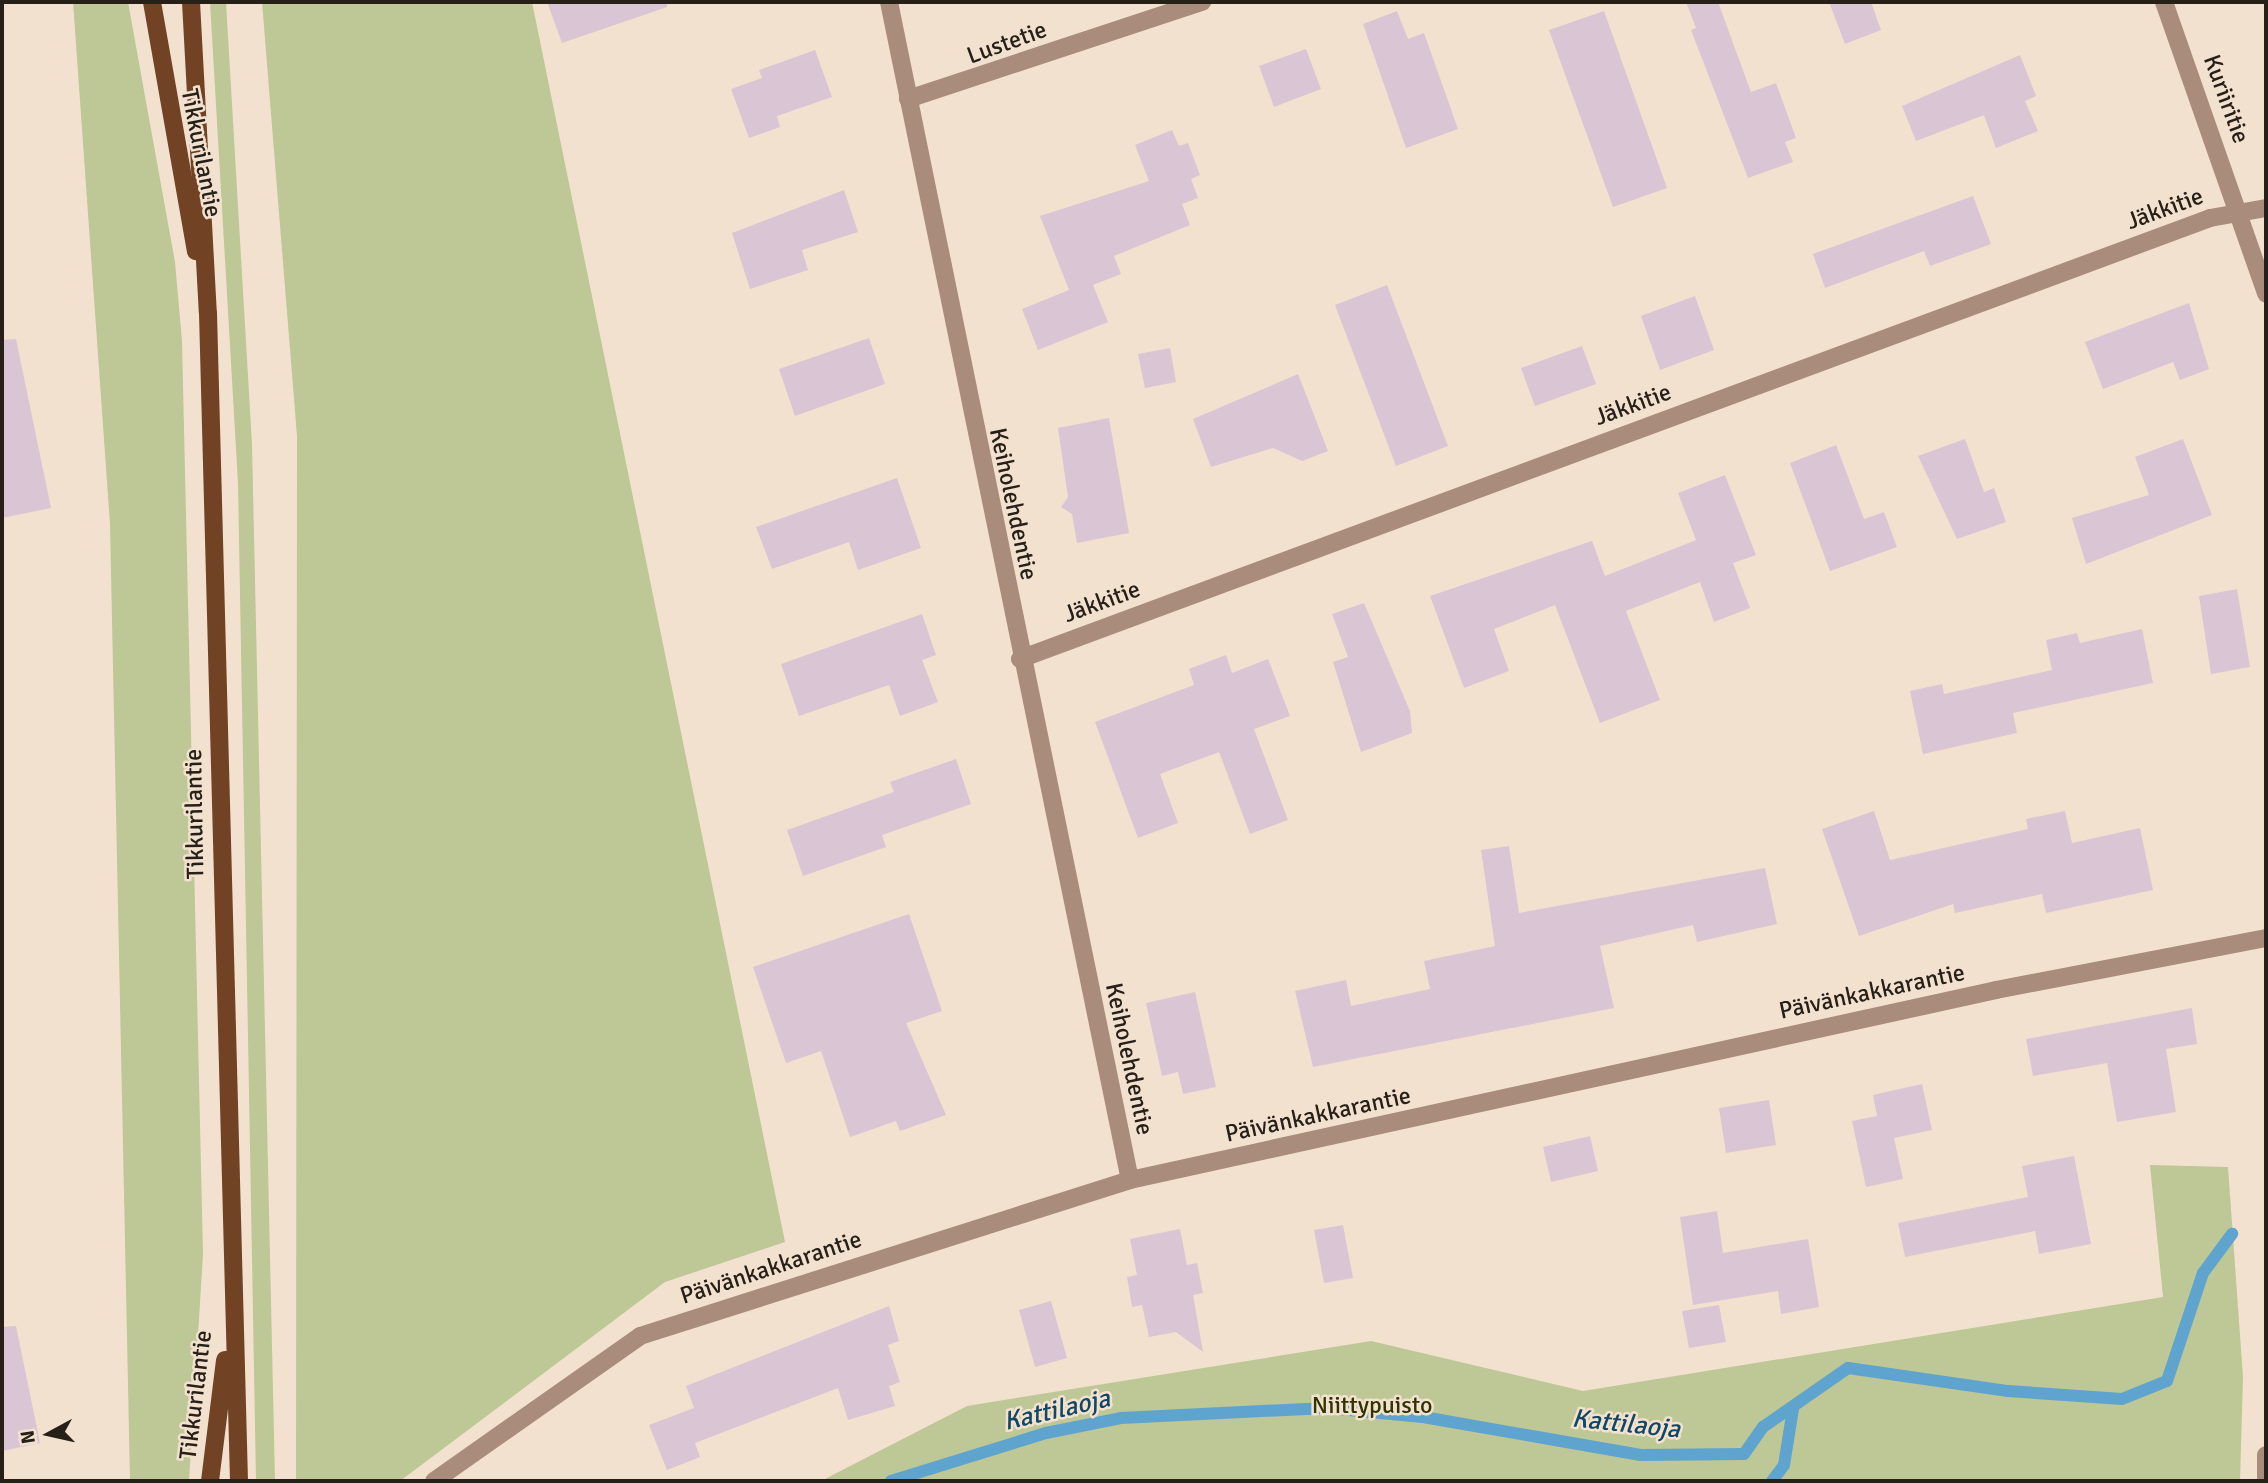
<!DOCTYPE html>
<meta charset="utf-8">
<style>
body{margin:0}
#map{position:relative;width:2268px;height:1483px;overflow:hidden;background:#f3e1cf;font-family:Signika,sans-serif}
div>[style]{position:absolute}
.green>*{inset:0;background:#bec796}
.stream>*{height:12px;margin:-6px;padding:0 6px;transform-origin:6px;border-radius:6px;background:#5ea4ce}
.building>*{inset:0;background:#dac5d4}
.minor>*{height:18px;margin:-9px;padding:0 9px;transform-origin:9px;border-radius:9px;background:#a98c7b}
.major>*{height:18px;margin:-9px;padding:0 9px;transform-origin:9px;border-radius:9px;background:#724224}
span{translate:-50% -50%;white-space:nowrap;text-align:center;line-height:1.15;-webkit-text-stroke:5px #f3e1cf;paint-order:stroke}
.street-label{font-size:24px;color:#262019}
.park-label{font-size:24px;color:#2f3500}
.water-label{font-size:26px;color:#0f4765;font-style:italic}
.frame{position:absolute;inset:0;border:4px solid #262019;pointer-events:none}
.north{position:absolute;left:14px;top:1399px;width:70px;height:70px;-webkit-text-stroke:5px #f3e1cf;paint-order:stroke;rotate:262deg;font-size:19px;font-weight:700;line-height:28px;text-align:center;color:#262019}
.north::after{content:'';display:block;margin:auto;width:24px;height:32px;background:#262019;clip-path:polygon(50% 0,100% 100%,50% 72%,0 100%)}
</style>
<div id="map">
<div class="green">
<div style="clip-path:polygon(73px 2px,128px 2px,175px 262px,182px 341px,203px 1254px,189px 1481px,130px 1481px,110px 524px)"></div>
<div style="clip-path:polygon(210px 2px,226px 2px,252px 444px,275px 1481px,256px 1481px,238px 483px)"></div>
<div style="clip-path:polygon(262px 2px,532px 2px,785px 1242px,665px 1282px,400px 1481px,296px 1481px,297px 436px)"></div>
<div style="clip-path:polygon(2150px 1165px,2228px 1167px,2243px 1377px,2240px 1481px,821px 1481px,967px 1406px,1371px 1341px,1583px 1391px,2163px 1297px)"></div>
</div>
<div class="stream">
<div style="left:891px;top:1481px;width:162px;rotate:-17.2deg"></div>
<div style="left:1046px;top:1433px;width:76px;rotate:-11.3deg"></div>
<div style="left:1121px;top:1418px;width:207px;rotate:-2.8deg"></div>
<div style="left:1328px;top:1408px;width:95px;rotate:5.4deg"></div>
<div style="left:1423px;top:1417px;width:221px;rotate:9.9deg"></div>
<div style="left:1641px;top:1455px;width:103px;rotate:-0.6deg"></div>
<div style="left:1744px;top:1454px;width:33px;rotate:-55deg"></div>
<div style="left:1763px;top:1427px;width:103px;rotate:-34.8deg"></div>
<div style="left:1848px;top:1368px;width:162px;rotate:8.2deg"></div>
<div style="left:2008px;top:1391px;width:114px;rotate:4deg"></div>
<div style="left:2122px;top:1399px;width:48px;rotate:-21.8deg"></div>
<div style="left:2167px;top:1381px;width:114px;rotate:-71.6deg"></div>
<div style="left:2203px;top:1273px;width:49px;rotate:-53.4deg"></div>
<div style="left:1772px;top:1481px;width:20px;rotate:-53deg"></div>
<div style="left:1784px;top:1465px;width:57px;rotate:-80.9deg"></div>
</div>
<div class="building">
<div style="clip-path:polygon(547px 2px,667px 2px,667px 7px,562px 43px)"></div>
<div style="clip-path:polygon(1686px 2px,1718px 2px,1751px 92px,1776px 83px,1796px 138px,1785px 142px,1793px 162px,1748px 178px,1691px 30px,1696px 28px)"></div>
<div style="clip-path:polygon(1829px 2px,1871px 2px,1881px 30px,1845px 44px)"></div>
<div style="clip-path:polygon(1397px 11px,1408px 39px,1424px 33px,1458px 129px,1406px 148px,1363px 24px)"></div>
<div style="clip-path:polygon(1604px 11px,1667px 188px,1613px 207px,1549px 30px)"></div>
<div style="clip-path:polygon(1306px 49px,1321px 89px,1274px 107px,1259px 66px)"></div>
<div style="clip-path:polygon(815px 50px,832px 97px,777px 116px,780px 127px,749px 138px,731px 89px,762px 78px,759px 70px)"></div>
<div style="clip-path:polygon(2020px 55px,2036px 96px,2025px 101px,2038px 131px,1996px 148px,1984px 115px,1916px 141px,1902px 106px)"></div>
<div style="clip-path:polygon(1172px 130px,1179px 146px,1188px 143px,1200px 175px,1191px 179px,1198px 198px,1182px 204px,1190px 225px,1114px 256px,1121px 274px,1093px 285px,1108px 322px,1038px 350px,1022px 309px,1069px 290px,1040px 216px,1149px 181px,1135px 145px)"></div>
<div style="clip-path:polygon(844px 190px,858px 232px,802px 250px,808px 270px,750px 289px,732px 233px)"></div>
<div style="clip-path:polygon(1973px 196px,1991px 244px,1930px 266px,1924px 251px,1825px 288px,1813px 254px)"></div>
<div style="clip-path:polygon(1387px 285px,1448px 446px,1396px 466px,1335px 305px)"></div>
<div style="clip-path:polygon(1695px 296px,1714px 350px,1660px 370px,1641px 316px)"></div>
<div style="clip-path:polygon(2189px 303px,2209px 369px,2180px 380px,2173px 362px,2103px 389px,2085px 342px)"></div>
<div style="clip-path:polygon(869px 338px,885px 384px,795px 416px,779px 369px)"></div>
<div style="clip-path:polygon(16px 339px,51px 508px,2px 518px,2px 340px)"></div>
<div style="clip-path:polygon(1582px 346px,1596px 384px,1535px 406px,1521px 368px)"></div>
<div style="clip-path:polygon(1170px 348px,1176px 382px,1145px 388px,1138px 354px)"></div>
<div style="clip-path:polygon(1298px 374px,1328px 451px,1302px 461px,1273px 448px,1211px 467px,1193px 419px)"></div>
<div style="clip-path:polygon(1109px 418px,1129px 533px,1077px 543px,1072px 514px,1061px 507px,1068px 497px,1058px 428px)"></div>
<div style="clip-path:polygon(1965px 439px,1984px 492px,1994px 488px,2006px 522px,1957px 539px,1918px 456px)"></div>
<div style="clip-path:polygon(2183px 439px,2212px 515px,2086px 564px,2072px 518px,2149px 495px,2135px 457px)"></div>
<div style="clip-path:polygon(1836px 445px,1864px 519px,1884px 512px,1897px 547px,1830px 571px,1790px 463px)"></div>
<div style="clip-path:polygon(1725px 475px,1756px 555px,1733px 563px,1750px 608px,1714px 622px,1700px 582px,1626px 611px,1660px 700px,1600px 723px,1555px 605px,1494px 629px,1509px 671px,1464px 688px,1430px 596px,1592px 541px,1605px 576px,1696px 540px,1678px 493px)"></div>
<div style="clip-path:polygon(897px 478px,921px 548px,858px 570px,849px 542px,772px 569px,756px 527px)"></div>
<div style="clip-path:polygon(2237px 589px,2250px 667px,2211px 674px,2199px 596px)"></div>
<div style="clip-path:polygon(1364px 603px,1410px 711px,1412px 733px,1361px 752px,1333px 662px,1348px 657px,1332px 614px)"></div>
<div style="clip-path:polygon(922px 614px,936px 655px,922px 660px,938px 702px,900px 716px,889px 685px,799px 716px,781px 664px)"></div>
<div style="clip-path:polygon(2142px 629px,2153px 683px,2013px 713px,2017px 733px,1923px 754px,1910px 691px,1942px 684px,1944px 694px,2052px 670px,2046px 640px,2077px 633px,2080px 643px)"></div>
<div style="clip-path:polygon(1226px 655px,1232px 673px,1268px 659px,1290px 716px,1254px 729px,1288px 820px,1250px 834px,1219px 752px,1160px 774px,1178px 823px,1138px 838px,1095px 722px,1194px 685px,1189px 669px)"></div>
<div style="clip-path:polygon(956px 759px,971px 804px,882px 835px,886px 847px,803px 876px,787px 830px,894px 792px,890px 782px)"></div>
<div style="clip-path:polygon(1874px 811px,1890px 860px,2028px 829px,2026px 819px,2065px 811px,2072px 843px,2140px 828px,2153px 890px,2046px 913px,2042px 894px,1955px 913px,1953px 904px,1859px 936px,1822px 829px)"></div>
<div style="clip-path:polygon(1509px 846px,1519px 913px,1765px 868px,1777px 924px,1697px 942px,1693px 925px,1600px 946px,1614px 1008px,1313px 1067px,1295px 991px,1346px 980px,1351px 1006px,1430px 989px,1424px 961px,1495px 946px,1481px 850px)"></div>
<div style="clip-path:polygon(909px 914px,942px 1011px,906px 1023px,946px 1115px,900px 1131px,896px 1121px,850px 1137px,821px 1051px,786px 1063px,753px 967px)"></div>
<div style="clip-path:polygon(1195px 992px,1216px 1087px,1183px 1094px,1178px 1072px,1162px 1076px,1146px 1003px)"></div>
<div style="clip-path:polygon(2192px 1008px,2197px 1044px,2166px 1049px,2176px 1112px,2117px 1122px,2107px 1063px,2033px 1076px,2026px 1039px)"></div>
<div style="clip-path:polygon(1922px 1084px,1932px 1130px,1894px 1138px,1903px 1179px,1866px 1187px,1852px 1121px,1877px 1116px,1873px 1095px)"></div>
<div style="clip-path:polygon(1769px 1100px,1776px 1145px,1726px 1153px,1719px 1108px)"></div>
<div style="clip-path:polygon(1590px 1136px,1598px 1171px,1551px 1182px,1543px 1147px)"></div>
<div style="clip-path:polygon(2074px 1156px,2091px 1244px,2039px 1254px,2035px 1231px,1905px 1257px,1898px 1223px,2028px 1197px,2022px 1166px)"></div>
<div style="clip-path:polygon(1717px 1211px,1723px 1253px,1808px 1239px,1819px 1307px,1781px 1314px,1778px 1291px,1693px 1305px,1680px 1217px)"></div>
<div style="clip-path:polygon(1343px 1225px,1353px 1278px,1324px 1283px,1314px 1230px)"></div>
<div style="clip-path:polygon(1180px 1229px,1187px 1265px,1197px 1263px,1203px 1293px,1193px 1295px,1203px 1352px,1176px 1332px,1149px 1337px,1142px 1305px,1132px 1307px,1127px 1277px,1137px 1275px,1130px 1239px)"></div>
<div style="clip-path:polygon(1051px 1301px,1067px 1358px,1035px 1367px,1019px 1310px)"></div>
<div style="clip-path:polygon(1719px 1305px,1726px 1342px,1689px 1348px,1682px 1311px)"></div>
<div style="clip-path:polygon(889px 1306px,899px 1341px,888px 1345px,900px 1382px,889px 1386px,895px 1406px,848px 1420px,838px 1388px,695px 1443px,700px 1457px,667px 1470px,649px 1425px,694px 1408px,686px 1386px)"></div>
<div style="clip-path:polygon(16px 1326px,40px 1443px,2px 1451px,2px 1327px)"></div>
</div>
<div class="minor">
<div style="left:889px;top:2px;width:1202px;rotate:78.44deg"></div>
<div style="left:2164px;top:2px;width:309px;rotate:70.7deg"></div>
<div style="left:908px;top:99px;width:310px;rotate:-18.3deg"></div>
<div style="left:1020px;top:659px;width:1269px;rotate:-20.33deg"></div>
<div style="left:2210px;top:218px;width:57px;rotate:-10.1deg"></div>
<div style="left:2266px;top:1455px;width:25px;rotate:90deg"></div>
<div style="left:434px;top:1481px;width:252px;rotate:-35.1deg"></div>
<div style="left:640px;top:1336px;width:514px;rotate:-17.66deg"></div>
<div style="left:1130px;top:1180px;width:887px;rotate:-12.37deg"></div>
<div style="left:1996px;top:990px;width:275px;rotate:-10.9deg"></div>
</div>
<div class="major">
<div style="left:152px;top:2px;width:253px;rotate:80deg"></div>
<div style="left:191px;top:2px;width:311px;rotate:86.9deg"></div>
<div style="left:208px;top:313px;width:1168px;rotate:88.48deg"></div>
<div style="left:210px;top:1481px;width:122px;rotate:-82.9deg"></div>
</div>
<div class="street-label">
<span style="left:1007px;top:43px;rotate:-20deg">Lustetie</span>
<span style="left:2226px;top:99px;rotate:70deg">Kuriiritie</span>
<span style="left:201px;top:153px;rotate:79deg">Tikkurilantie</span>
<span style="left:2165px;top:209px;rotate:-20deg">Jäkkitie</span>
<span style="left:1633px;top:405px;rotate:-20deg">Jäkkitie</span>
<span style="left:1013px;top:504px;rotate:78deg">Keiholehdentie</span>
<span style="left:1102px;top:602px;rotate:-20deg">Jäkkitie</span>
<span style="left:195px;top:814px;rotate:-91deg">Tikkurilantie</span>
<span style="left:1872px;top:992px;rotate:-12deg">Päivänkakkarantie</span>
<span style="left:1129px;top:1059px;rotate:78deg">Keiholehdentie</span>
<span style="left:1318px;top:1115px;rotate:-12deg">Päivänkakkarantie</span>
<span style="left:771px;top:1268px;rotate:-18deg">Päivänkakkarantie</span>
<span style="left:196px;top:1395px;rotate:-83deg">Tikkurilantie</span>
</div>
<div class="park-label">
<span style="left:1372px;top:1406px">Niittypuisto</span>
</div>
<div class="water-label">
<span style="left:1057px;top:1411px;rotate:-13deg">Kattilaoja</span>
<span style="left:1626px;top:1425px;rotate:6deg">Kattilaoja</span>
</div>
<div class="frame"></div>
<div class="north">N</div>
</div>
